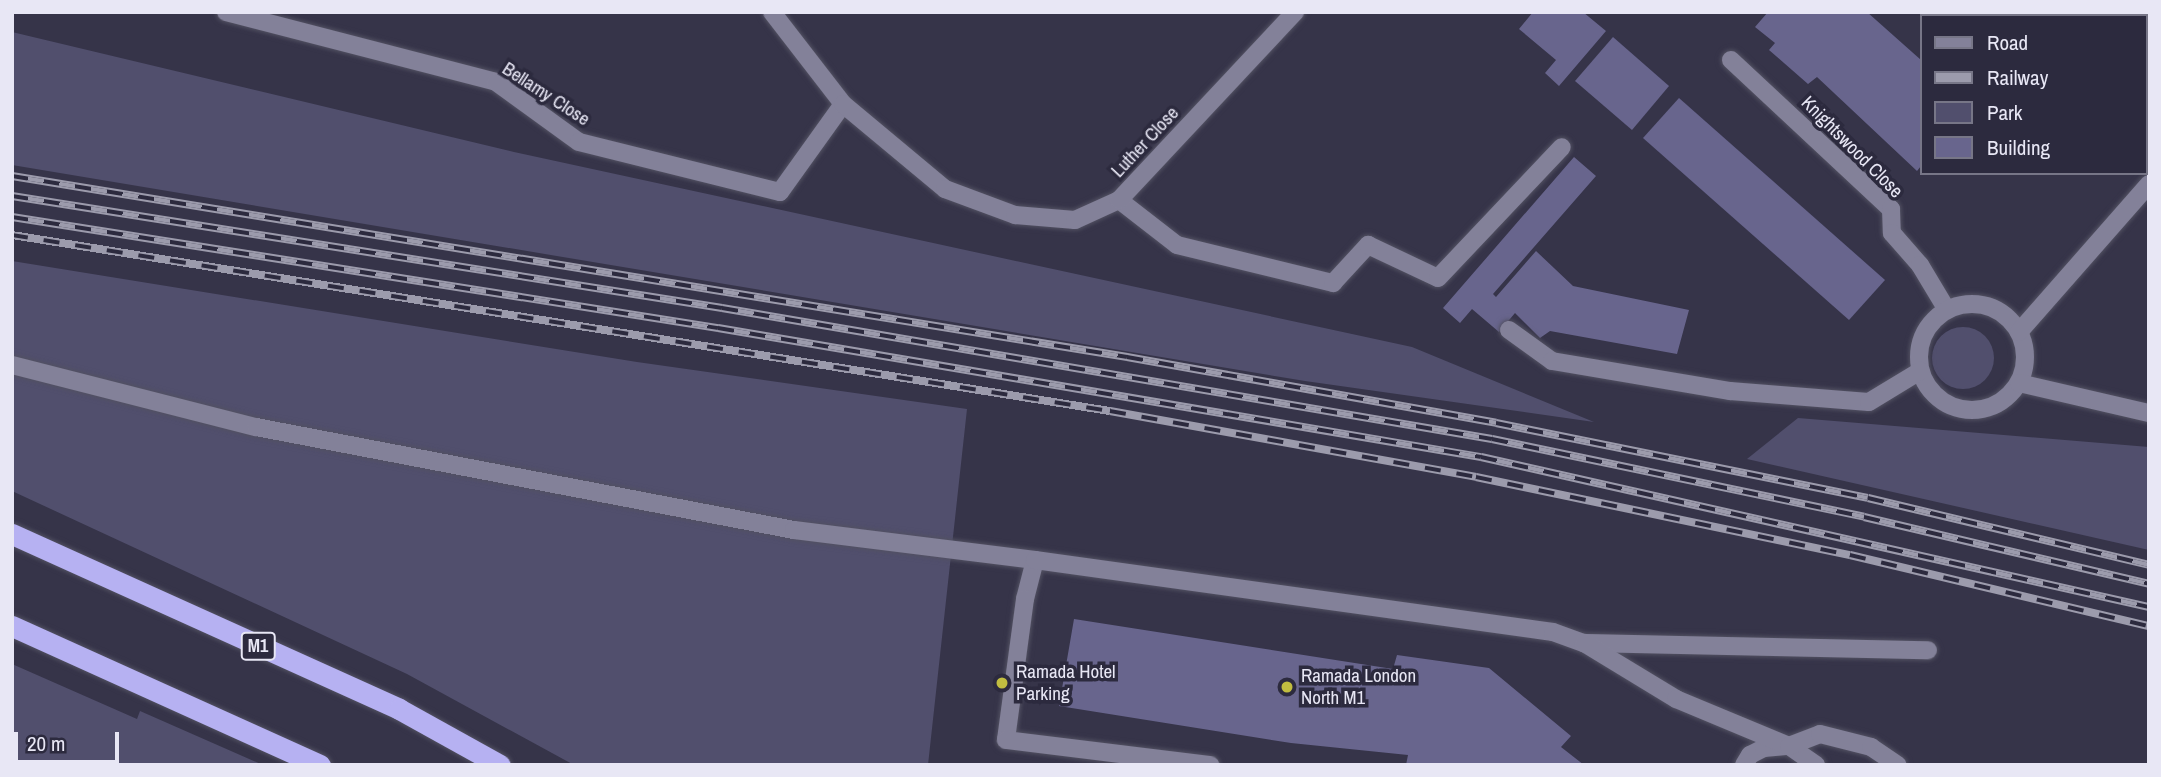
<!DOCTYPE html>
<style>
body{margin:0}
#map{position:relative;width:2161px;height:777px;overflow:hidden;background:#363449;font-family:"Archivo Narrow",sans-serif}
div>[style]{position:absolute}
.green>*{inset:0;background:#514f6d}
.round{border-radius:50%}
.building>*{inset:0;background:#68658d}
.roads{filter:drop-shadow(0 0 2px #525162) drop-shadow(0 0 2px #525162)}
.lane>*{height:18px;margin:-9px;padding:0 9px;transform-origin:9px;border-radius:9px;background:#838199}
.street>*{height:18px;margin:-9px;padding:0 9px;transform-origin:9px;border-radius:9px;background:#838199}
.street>.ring{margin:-9px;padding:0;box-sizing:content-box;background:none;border:18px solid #838199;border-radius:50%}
.highway>*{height:21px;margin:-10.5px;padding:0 10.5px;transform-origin:10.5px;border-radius:10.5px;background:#b6b1f2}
.rail>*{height:8px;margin-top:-4px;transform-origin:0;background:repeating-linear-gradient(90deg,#2c2a3e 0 16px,#9c9bac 0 32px);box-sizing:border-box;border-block:2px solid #9c9bac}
.dots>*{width:19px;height:19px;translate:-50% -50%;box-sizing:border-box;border:4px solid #2c2a3e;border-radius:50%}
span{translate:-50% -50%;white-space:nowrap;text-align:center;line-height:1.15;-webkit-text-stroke:7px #2c2a3e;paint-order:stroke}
.shield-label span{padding:2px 5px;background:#2c2a3e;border:2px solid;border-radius:5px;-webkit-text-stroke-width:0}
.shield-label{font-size:18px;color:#e8e7f5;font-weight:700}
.street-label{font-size:19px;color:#e8e7f5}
.poi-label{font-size:19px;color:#e8e7f5}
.left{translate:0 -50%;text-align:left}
.frame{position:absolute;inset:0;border:14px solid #e8e7f5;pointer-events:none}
.legend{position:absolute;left:1920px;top:14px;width:228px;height:161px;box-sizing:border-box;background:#2c2a3e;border:2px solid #777687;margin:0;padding:9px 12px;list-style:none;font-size:21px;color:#e8e7f5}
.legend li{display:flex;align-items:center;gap:14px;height:35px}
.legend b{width:35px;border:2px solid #777687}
.scale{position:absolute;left:14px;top:732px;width:105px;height:32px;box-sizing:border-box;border:4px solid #e8e7f5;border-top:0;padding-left:9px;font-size:21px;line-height:24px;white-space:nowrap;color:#e8e7f5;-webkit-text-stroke:5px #2c2a3e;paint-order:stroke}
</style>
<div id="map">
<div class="green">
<div style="clip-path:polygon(12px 32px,514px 152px,1412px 347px,1594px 422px,1305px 381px,12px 165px)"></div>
<div style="clip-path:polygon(12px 261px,637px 362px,967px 409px,928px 765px,574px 765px,407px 674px,12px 491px)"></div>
<div class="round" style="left:1932px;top:327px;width:62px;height:62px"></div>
<div style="clip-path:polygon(1798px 418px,2149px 447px,2149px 550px,1747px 459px)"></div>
<div style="clip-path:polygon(12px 664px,137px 719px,140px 711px,263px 765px,12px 765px)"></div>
</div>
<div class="building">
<div style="clip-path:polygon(1533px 12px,1583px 12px,1606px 31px,1559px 86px,1545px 73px,1556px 60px,1519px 29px)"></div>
<div style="clip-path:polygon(1768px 12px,1867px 12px,1921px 60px,1921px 166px,1917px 171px,1817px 77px,1808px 84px,1769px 50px,1775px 43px,1755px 27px)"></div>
<div style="clip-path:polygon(2026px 12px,2051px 12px,2048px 16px)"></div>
<div style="clip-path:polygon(1613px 37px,1669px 86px,1632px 130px,1575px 81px)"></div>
<div style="clip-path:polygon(2149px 42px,2149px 110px,2145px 114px,2145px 46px)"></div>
<div style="clip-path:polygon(1679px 98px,1885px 280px,1849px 320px,1643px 138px)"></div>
<div style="clip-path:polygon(1574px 157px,1596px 176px,1493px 294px,1496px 297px,1536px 251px,1573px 286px,1689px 310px,1677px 354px,1550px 331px,1540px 338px,1515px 313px,1499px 332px,1472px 309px,1460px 323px,1443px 308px)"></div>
<div style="clip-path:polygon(1074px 619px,1393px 669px,1397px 655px,1489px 668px,1571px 736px,1561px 747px,1584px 765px,1406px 765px,1408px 755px,1291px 743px,1059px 706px)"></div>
</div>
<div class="roads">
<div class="lane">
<div style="left:1119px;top:200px;width:73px;rotate:37.8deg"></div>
<div style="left:1177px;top:245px;width:161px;rotate:13.7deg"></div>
<div style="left:1333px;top:283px;width:52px;rotate:-47.4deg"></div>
<div style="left:1368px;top:245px;width:77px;rotate:25.2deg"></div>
<div style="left:1438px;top:278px;width:180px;rotate:-46.6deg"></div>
<div style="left:1509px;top:330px;width:53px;rotate:35.8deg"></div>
<div style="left:1552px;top:361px;width:181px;rotate:9.6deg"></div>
<div style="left:12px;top:365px;width:252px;rotate:14.3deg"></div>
<div style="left:256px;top:427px;width:548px;rotate:10.84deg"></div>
<div style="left:794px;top:530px;width:243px;rotate:7.1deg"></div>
<div style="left:1035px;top:560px;width:40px;rotate:104.4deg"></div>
<div style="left:1025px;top:599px;width:142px;rotate:97.7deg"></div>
<div style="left:1006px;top:740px;width:206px;rotate:7deg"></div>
<div style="left:1584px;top:643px;width:344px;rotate:1.2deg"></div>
<div style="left:1744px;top:765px;width:12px;rotate:-59deg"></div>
<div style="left:1750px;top:755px;width:16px;rotate:-27deg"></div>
<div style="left:1764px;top:748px;width:25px;rotate:-5deg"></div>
</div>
<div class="street">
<div style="left:226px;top:12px;width:279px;rotate:14.5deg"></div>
<div style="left:496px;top:82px;width:102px;rotate:35.9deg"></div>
<div style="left:579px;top:142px;width:207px;rotate:14deg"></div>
<div style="left:780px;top:192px;width:108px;rotate:-54.4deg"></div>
<div style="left:772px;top:12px;width:116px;rotate:52.3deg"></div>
<div style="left:843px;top:104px;width:133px;rotate:39.8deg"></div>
<div style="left:945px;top:189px;width:75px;rotate:20.4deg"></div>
<div style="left:1015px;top:215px;width:60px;rotate:4.8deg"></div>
<div style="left:1075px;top:220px;width:48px;rotate:-24.4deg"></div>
<div style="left:1119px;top:200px;width:258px;rotate:-46.9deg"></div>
<div style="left:1731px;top:60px;width:219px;rotate:43deg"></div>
<div style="left:1891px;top:209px;width:24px;rotate:88deg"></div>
<div style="left:1892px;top:233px;width:43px;rotate:48.8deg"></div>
<div style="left:1920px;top:265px;width:52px;rotate:59deg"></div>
<div class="ring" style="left:1919px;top:304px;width:88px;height:88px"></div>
<div style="left:2019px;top:332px;width:197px;rotate:-48.7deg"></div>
<div style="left:2019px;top:383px;width:133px;rotate:13deg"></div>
<div style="left:1730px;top:391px;width:139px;rotate:4.5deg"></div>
<div style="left:1869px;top:402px;width:60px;rotate:-31.3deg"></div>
<div style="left:1035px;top:560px;width:523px;rotate:7.91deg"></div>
<div style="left:1553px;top:632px;width:33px;rotate:20deg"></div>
<div style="left:1584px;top:643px;width:108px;rotate:31.3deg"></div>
<div style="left:1676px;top:699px;width:122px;rotate:22.6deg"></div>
<div style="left:1789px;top:746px;width:33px;rotate:35deg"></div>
<div style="left:1789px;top:746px;width:33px;rotate:-21deg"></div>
<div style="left:1820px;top:734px;width:53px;rotate:14.3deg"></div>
<div style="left:1871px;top:747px;width:32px;rotate:34deg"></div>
</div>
<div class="highway">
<div style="left:12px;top:534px;width:425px;rotate:24.3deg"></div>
<div style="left:399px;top:709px;width:115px;rotate:29deg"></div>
<div style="left:12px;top:626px;width:338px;rotate:24.3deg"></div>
</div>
</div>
<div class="rail">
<div style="left:12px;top:176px;width:1130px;rotate:9.22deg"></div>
<div style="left:1127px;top:357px;width:375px;rotate:10.1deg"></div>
<div style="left:1496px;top:423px;width:379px;rotate:11.4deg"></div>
<div style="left:1868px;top:498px;width:289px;rotate:13.4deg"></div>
<div style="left:12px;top:196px;width:719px;rotate:8.96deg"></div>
<div style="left:722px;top:308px;width:781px;rotate:9.66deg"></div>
<div style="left:1492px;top:439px;width:380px;rotate:11.8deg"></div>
<div style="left:1864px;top:517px;width:293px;rotate:13.2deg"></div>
<div style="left:12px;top:217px;width:715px;rotate:8.94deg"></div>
<div style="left:718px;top:328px;width:774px;rotate:9.6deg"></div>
<div style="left:1481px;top:457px;width:685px;rotate:12.66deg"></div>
<div style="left:12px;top:235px;width:1112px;rotate:9.11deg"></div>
<div style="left:1110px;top:411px;width:372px;rotate:10.2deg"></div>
<div style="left:1476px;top:477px;width:382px;rotate:11.8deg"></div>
<div style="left:1850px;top:555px;width:307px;rotate:13.4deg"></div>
</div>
<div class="dots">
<div style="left:1002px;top:683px;background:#c1bd40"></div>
<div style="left:1287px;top:687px;background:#c1bd40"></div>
</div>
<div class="shield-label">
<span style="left:258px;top:646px">M1</span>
</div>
<div class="street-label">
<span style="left:546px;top:94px;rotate:33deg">Bellamy Close</span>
<span style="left:1145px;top:142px;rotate:-47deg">Luther Close</span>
<span style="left:1852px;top:147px;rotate:45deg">Knightswood Close</span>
</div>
<div class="poi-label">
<span class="left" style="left:1016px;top:683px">Ramada Hotel<br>Parking</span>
<span class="left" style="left:1301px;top:687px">Ramada London<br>North M1</span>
</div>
<div class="frame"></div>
<ul class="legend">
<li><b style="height:9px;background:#838199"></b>Road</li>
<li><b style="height:9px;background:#9c9bac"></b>Railway</li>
<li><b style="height:19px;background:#514f6d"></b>Park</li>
<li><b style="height:19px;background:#68658d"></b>Building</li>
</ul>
<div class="scale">20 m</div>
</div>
